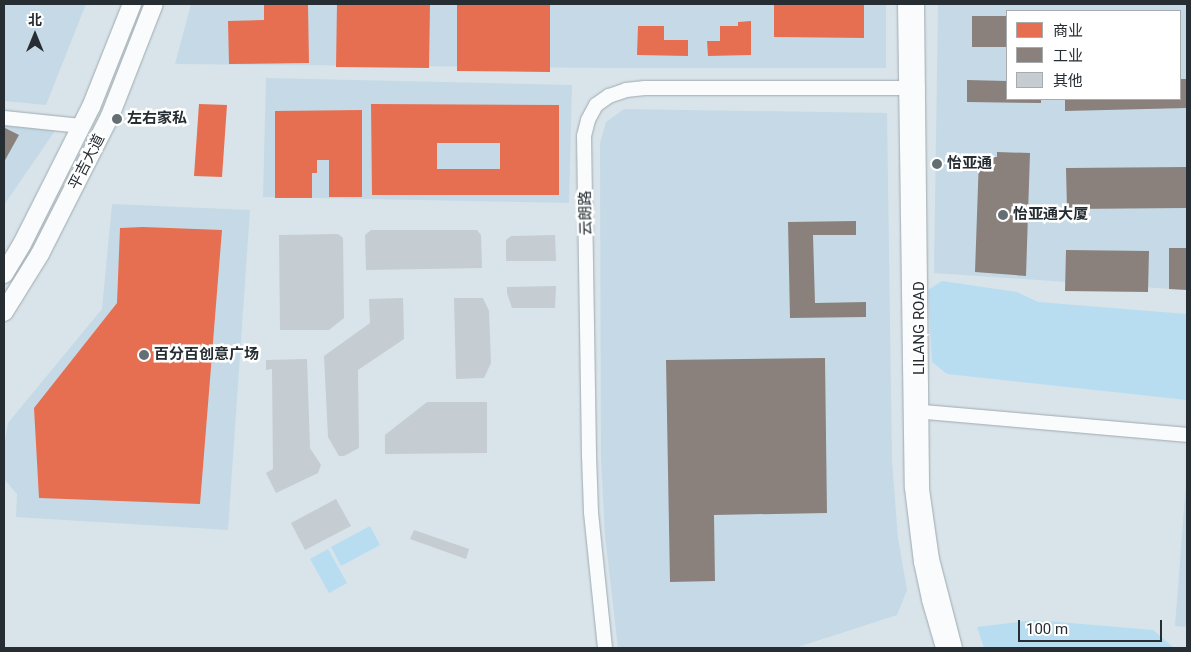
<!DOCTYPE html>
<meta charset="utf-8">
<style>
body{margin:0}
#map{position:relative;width:1191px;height:652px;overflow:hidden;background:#d8e4ea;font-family:Roboto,"Noto Sans SC",sans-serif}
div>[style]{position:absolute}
.built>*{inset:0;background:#c5dae6}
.green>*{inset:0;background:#b8ddf1}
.shops>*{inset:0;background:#e76f51}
.industry>*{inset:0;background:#8a817c}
.building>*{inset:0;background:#c5ccd2}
.roads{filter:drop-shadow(0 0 1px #a0aaaf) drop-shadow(0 0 1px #a0aaaf)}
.minor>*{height:14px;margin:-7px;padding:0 7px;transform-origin:7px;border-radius:7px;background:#f9fbfc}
.major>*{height:18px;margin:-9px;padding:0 9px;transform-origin:9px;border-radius:9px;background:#f9fbfc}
.dots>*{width:14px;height:14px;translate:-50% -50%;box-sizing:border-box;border:2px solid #fff;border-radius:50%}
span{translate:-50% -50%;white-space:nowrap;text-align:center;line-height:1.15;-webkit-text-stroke:5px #fff;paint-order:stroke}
.poi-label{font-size:15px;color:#262e33;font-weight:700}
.left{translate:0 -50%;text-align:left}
.street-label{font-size:15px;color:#262e33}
.frame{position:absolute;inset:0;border:5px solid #262e33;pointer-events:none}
.legend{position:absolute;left:1006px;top:10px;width:175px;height:90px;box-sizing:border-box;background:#fff;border:1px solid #a8abad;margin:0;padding:6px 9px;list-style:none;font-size:15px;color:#262e33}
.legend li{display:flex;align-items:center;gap:10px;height:25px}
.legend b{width:25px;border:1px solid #a8abad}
.north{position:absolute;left:10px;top:10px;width:50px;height:50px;-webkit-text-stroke:4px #fff;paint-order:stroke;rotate:0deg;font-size:14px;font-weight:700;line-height:20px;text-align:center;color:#262e33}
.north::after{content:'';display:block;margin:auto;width:18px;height:22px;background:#262e33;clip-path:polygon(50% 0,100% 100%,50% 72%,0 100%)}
.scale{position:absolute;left:1018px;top:620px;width:144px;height:22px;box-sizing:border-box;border:2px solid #262e33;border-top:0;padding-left:6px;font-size:15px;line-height:18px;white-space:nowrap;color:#262e33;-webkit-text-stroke:4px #fff;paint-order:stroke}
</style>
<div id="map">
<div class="built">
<div style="clip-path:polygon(4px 4px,86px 4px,46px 105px,4px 101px)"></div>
<div style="clip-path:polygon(191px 4px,886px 4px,886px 68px,610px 68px,175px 64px)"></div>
<div style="clip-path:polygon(evenodd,938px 4px,1187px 4px,1187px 290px,934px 273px,938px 4px,1007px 11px,1180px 11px,1180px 99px,1007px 99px,1007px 11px)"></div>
<div style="clip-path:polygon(266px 78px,572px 85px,569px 203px,263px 197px)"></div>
<div style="clip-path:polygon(624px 109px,887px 113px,892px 461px,898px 538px,907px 590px,897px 615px,795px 648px,618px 648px,605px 536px,601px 460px,600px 143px,606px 122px)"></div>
<div style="clip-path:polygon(4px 123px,57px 128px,4px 205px)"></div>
<div style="clip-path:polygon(112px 204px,250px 210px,228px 530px,16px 517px,17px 494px,4px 479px,4px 446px,8px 423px,102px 309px)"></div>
<div style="clip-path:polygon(1187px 470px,1187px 627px,1175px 626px)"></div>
</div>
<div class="green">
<div style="clip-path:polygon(942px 281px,1017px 292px,1038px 302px,1187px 314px,1187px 400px,947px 374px,932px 362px,928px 290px)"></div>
<div style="clip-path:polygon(370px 526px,380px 545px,341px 566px,331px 547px)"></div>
<div style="clip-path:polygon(328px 549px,347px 583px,329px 593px,310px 559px)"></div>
<div style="clip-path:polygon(1035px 620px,1153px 630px,1174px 648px,984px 648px,977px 627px)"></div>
</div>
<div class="shops">
<div style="clip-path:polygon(264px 4px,308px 4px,309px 63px,229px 64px,228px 21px,264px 20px)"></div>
<div style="clip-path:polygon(337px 4px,430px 4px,429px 68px,336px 67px)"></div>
<div style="clip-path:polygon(457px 4px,550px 4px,550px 72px,457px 71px)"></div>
<div style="clip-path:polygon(774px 4px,864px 4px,864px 38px,774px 37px)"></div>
<div style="clip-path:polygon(751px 21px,751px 55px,708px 56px,707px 41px,720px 41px,720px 26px,738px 26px,738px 22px)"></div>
<div style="clip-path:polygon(638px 26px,664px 26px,664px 40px,688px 40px,688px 56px,637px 55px)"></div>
<div style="clip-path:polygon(199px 104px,227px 105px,222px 177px,194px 176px)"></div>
<div style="clip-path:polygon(evenodd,371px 104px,559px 105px,559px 195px,372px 195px,371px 104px,437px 143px,500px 143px,500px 169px,437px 169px,437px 143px)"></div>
<div style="clip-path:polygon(362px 110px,362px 197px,329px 197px,329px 160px,317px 160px,317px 173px,312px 173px,312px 198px,275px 198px,275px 111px)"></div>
<div style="clip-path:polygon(143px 227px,222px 230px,200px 504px,39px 498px,34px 408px,117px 303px,120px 228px)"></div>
</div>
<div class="industry">
<div style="clip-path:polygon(972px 16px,1007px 16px,1007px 47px,972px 47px)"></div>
<div style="clip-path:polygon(1180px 79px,1187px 79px,1187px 108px,1065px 111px,1065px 99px,1180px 99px)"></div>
<div style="clip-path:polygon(967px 80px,1007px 81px,1007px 99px,1041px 99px,1041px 103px,967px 102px)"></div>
<div style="clip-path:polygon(5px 128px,19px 135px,4px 162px,4px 130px)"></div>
<div style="clip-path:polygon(997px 152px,1030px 153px,1026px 276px,975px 272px,979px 157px,997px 157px)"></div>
<div style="clip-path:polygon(1187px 167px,1187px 208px,1067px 209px,1066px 168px)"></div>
<div style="clip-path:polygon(856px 221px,856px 235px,813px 235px,815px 303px,866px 302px,866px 317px,790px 318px,788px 222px)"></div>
<div style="clip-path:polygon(1169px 248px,1187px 248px,1187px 290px,1169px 289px)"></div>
<div style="clip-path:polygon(1066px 250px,1149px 251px,1148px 292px,1065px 291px)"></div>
<div style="clip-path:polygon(825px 358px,827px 513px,714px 515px,715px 581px,670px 582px,666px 360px)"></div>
</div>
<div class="building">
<div style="clip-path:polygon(371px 230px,477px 230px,481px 235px,482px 268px,366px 270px,365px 235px)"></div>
<div style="clip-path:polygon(338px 234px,343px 238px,344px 318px,329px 330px,280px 330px,279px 235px)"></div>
<div style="clip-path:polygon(555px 235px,556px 261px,506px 261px,506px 240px,511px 236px)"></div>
<div style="clip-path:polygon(556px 286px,555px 308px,512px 308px,507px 293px,507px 287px)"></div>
<div style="clip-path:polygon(403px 298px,404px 339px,358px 370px,359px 448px,344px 456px,339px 456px,328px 437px,324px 356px,370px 323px,369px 299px)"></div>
<div style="clip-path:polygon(454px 298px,483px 298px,489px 311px,491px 363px,484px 378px,456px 379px)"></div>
<div style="clip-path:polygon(307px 359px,310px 448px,321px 465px,318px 473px,276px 493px,266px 473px,273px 469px,272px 369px,266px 370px,266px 360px)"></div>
<div style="clip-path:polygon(427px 402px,487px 402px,487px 453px,385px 454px,385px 435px)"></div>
<div style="clip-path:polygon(336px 499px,351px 526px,305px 550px,291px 523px)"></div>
<div style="clip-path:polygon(414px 530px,469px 549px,466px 559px,410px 539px)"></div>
</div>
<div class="roads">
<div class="minor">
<div style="left:905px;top:4px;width:484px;rotate:89.2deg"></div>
<div style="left:912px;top:488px;width:75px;rotate:83.1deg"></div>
<div style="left:921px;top:562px;width:39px;rotate:78deg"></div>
<div style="left:929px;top:600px;width:50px;rotate:73.7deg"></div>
<div style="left:917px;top:4px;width:485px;rotate:89.4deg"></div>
<div style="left:922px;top:489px;width:71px;rotate:81.9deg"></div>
<div style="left:932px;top:559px;width:92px;rotate:75.5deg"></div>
<div style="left:4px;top:118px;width:78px;rotate:5.9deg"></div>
<div style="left:913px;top:411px;width:275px;rotate:5deg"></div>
<div style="left:605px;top:648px;width:137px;rotate:-95.9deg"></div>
<div style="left:591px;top:512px;width:58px;rotate:-92deg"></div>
<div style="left:589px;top:454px;width:318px;rotate:-90.9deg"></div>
<div style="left:584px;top:136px;width:16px;rotate:-76deg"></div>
<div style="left:588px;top:120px;width:17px;rotate:-62deg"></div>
<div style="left:596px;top:105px;width:16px;rotate:-35deg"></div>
<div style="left:609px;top:96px;width:18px;rotate:-19deg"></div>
<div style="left:626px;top:90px;width:19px;rotate:-6deg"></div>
<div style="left:645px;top:88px;width:273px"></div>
</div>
<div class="major">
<div style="left:4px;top:274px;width:35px;rotate:-59deg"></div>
<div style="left:22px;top:244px;width:153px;rotate:-63.3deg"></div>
<div style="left:91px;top:107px;width:111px;rotate:-68.3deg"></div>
<div style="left:4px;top:312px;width:68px;rotate:-58.2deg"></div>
<div style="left:40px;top:254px;width:155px;rotate:-63.1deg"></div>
<div style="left:110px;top:116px;width:120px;rotate:-68.6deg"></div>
</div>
</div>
<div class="dots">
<div style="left:117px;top:119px;background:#646e73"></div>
<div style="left:937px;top:164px;background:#646e73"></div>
<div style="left:1003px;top:215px;background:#646e73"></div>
<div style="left:144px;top:355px;background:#646e73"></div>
</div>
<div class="poi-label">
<span class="left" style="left:127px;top:119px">左右家私</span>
<span class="left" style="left:947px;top:164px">怡亚通</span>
<span class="left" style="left:1013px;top:215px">怡亚通大厦</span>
<span class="left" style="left:154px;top:355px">百分百创意广场</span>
</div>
<div class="street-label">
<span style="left:87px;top:162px;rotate:-63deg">平吉大道</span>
<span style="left:586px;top:213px;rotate:-91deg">云朗路</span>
<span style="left:920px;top:328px;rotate:-90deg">LILANG ROAD</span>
</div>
<div class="frame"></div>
<ul class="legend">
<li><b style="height:14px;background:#e76f51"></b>商业</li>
<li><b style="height:14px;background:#8a817c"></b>工业</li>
<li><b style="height:14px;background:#c5ccd2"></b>其他</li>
</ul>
<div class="north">北</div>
<div class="scale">100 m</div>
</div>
